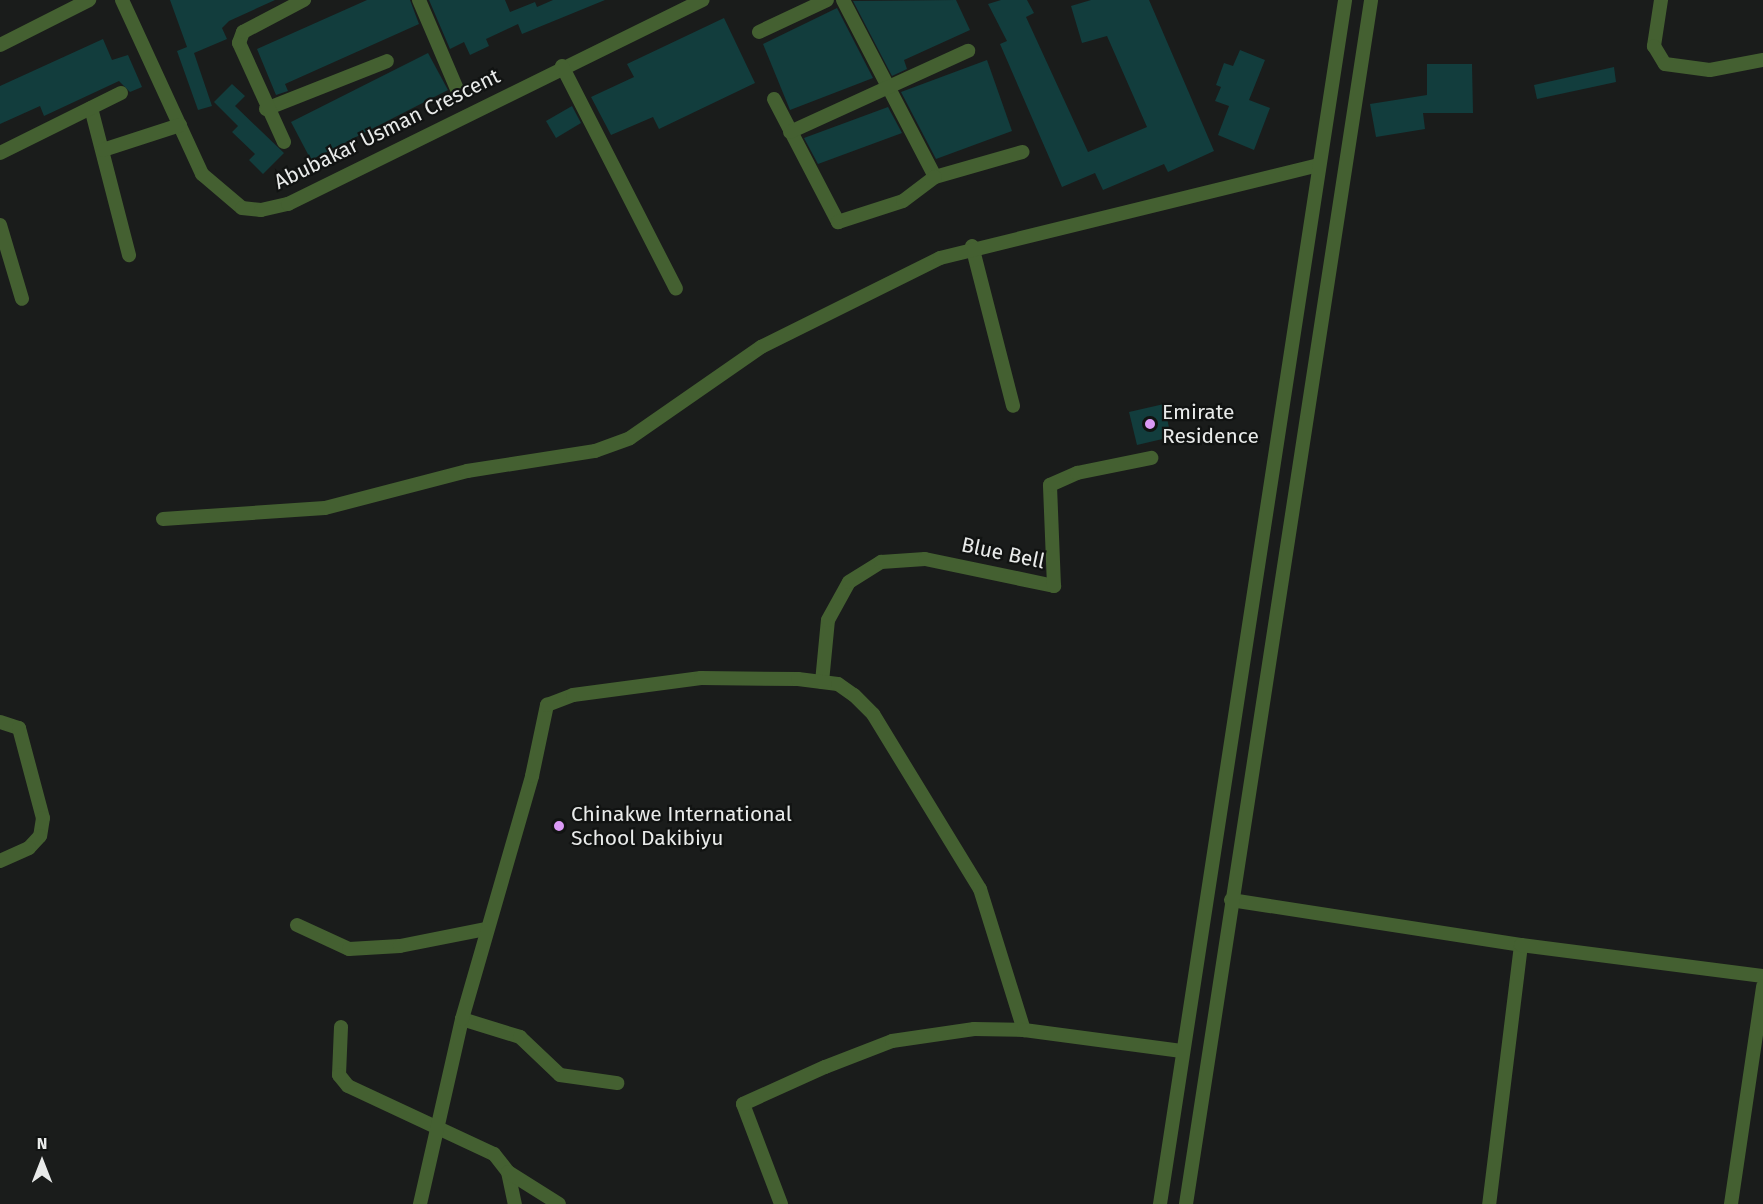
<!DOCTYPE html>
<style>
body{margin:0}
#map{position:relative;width:1763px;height:1204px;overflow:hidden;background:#1a1c1b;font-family:"Fira Sans",sans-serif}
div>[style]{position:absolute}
.building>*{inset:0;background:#123d3d}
.minor>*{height:14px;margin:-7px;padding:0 7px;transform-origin:7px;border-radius:7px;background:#446031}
.dots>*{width:16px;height:16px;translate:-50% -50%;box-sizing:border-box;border:3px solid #111312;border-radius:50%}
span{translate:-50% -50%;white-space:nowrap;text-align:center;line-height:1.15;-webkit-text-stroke:4.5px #111312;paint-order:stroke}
.street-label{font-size:21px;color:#e9ebea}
.poi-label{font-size:21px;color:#e9ebea}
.left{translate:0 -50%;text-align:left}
.north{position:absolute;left:12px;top:1132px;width:60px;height:60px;-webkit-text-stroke:4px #111312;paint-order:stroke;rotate:0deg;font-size:16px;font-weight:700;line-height:24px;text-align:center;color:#e9ebea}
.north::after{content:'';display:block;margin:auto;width:21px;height:27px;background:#e9ebea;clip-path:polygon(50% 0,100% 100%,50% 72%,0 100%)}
</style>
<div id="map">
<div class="building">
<div style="clip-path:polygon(170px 0,275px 0,229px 21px,222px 28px,227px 39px,194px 53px,212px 106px,198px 110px,177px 51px,187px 47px)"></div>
<div style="clip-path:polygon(367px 0,410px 0,419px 24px,285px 84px,288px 91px,276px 95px,257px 49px)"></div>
<div style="clip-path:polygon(429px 0,505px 0,510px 12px,535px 2px,537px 7px,553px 0,605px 0,522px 34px,518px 24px,486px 39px,489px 46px,470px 55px,464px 42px,450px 49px)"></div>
<div style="clip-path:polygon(956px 0,970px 30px,904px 60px,907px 69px,892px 76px,853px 1px)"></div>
<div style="clip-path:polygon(1001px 0,1027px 0,1034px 13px,1026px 17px,1088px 152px,1147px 127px,1107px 36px,1082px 43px,1071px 6px,1091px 0,1149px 0,1214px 151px,1168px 172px,1164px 164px,1103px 190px,1095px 173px,1062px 187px,1000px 44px,1007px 41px,988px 4px)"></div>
<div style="clip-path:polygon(837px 8px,873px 78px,790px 110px,763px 44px)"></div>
<div style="clip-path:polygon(724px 18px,755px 83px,659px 129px,653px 117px,611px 135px,591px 97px,634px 77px,627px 64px)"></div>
<div style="clip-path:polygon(103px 39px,112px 60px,128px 55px,142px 87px,130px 92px,119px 81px,44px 116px,40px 106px,0 124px,0 86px)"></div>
<div style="clip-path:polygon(1240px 50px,1265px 60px,1249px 100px,1270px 108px,1254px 150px,1218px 135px,1229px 106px,1215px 101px,1221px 87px,1216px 85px,1224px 63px,1233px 66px)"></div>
<div style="clip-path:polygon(428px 53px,448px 90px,311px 160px,291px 122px)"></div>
<div style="clip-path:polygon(987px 60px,1012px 131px,936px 159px,901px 92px)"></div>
<div style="clip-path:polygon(1427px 64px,1472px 64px,1473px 113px,1423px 113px,1425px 129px,1376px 137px,1370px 104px,1427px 95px)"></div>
<div style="clip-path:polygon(1614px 67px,1616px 82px,1537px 99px,1534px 85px)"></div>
<div style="clip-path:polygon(232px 84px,245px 96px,235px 106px,284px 153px,263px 174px,249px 160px,255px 154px,232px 132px,238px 126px,214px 102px)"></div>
<div style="clip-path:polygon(572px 106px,581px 123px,556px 138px,546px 121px)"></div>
<div style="clip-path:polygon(888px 107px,902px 133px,818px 164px,804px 138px)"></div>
<div style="clip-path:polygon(1164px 404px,1171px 437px,1137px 445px,1129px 412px)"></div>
</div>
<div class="minor">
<div style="left:122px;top:0;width:192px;rotate:65.3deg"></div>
<div style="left:202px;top:174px;width:52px;rotate:40.4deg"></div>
<div style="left:242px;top:208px;width:19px;rotate:6deg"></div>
<div style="left:261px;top:210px;width:28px;rotate:-13deg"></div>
<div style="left:288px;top:204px;width:462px;rotate:-26.2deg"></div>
<div style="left:419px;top:0;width:97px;rotate:66.9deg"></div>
<div style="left:843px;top:0;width:199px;rotate:62.5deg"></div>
<div style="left:935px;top:177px;width:91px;rotate:-16deg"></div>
<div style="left:1661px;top:0;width:47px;rotate:98.7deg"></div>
<div style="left:1654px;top:46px;width:21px;rotate:59deg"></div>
<div style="left:1665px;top:64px;width:45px;rotate:7.6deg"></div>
<div style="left:1710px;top:70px;width:54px;rotate:-10.7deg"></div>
<div style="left:759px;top:32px;width:75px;rotate:-25.2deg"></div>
<div style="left:0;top:45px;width:100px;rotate:-26.8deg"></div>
<div style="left:562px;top:66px;width:250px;rotate:62.9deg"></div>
<div style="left:774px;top:99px;width:139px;rotate:62.5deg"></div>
<div style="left:838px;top:222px;width:68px;rotate:-17.9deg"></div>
<div style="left:903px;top:201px;width:40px;rotate:-37deg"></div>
<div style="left:91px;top:108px;width:152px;rotate:75.5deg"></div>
<div style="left:266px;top:109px;width:130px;rotate:-21.6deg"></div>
<div style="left:790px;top:132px;width:196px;rotate:-24.5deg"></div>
<div style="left:284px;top:142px;width:109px;rotate:-114.4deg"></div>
<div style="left:239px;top:43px;width:12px;rotate:-70deg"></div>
<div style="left:243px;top:32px;width:69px;rotate:-27.7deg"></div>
<div style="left:103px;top:150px;width:81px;rotate:-18deg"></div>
<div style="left:0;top:153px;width:135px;rotate:-26.4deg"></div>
<div style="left:0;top:225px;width:77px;rotate:73.4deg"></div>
<div style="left:972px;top:246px;width:165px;rotate:75.6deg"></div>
<div style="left:163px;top:519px;width:162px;rotate:-3.9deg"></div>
<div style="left:325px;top:508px;width:147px;rotate:-14.6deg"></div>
<div style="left:467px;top:471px;width:130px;rotate:-8.9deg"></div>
<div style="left:595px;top:451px;width:37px;rotate:-20deg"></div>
<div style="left:630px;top:438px;width:160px;rotate:-34.8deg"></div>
<div style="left:761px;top:347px;width:200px;rotate:-26.4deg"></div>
<div style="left:940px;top:258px;width:390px;rotate:-13.8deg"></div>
<div style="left:822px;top:682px;width:62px;rotate:-84.5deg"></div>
<div style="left:828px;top:620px;width:43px;rotate:-61.1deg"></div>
<div style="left:849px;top:582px;width:38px;rotate:-32deg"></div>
<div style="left:881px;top:562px;width:44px;rotate:-3.9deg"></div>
<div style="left:925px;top:559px;width:132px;rotate:11.8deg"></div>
<div style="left:1054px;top:586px;width:101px;rotate:-92.3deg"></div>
<div style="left:1050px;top:485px;width:30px;rotate:-24deg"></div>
<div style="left:1077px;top:473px;width:76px;rotate:-11.5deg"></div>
<div style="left:0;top:722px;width:20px;rotate:18deg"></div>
<div style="left:19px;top:728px;width:93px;rotate:75.1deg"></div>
<div style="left:43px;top:818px;width:18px;rotate:99deg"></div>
<div style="left:40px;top:836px;width:16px;rotate:133deg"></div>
<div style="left:29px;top:848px;width:32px;rotate:156deg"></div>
<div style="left:1231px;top:900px;width:293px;rotate:8.8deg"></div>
<div style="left:1521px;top:945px;width:261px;rotate:97deg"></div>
<div style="left:297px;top:925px;width:57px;rotate:24.8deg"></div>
<div style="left:349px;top:949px;width:51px;rotate:-3.4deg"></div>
<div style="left:400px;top:946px;width:88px;rotate:-11.2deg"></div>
<div style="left:1521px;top:945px;width:244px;rotate:7.3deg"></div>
<div style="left:462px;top:1019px;width:61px;rotate:17.2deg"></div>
<div style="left:520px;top:1037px;width:55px;rotate:43.5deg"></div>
<div style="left:560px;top:1075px;width:58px;rotate:8deg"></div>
<div style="left:341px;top:1027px;width:48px;rotate:92.4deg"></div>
<div style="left:339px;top:1075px;width:14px;rotate:51deg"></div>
<div style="left:348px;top:1086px;width:161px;rotate:25deg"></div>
<div style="left:494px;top:1154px;width:23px;rotate:52deg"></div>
<div style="left:508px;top:1172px;width:33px;rotate:78deg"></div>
<div style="left:508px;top:1172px;width:60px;rotate:32.1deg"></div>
<div style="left:420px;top:1204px;width:190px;rotate:-77.2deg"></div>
<div style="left:462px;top:1019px;width:253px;rotate:-73.9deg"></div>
<div style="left:532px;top:776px;width:73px;rotate:-78.1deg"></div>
<div style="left:547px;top:705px;width:28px;rotate:-21deg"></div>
<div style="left:573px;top:695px;width:129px;rotate:-7.6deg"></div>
<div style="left:701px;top:678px;width:97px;rotate:0.6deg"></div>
<div style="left:798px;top:679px;width:40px;rotate:7.1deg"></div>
<div style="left:838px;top:684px;width:19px;rotate:35deg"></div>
<div style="left:854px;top:695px;width:27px;rotate:45deg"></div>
<div style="left:873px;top:714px;width:205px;rotate:58.6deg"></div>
<div style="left:980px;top:889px;width:148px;rotate:72.7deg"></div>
<div style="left:781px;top:1204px;width:107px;rotate:-110.8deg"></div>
<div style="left:743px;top:1104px;width:90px;rotate:-24.3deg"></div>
<div style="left:825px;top:1067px;width:72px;rotate:-21.2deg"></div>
<div style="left:892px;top:1041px;width:83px;rotate:-8.3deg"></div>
<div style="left:974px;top:1029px;width:50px;rotate:1.1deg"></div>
<div style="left:1024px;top:1030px;width:159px;rotate:7.6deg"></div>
<div style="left:1160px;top:1204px;width:1218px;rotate:-81.26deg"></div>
<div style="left:1186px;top:1204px;width:1218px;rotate:-81.26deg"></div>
<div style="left:1731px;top:1204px;width:220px;rotate:-81.6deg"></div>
</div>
<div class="dots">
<div style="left:1150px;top:424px;background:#db9af6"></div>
<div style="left:559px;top:826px;background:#db9af6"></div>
</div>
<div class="street-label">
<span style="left:387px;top:129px;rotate:-26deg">Abubakar Usman Crescent</span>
<span style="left:1003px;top:553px;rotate:12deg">Blue Bell</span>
</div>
<div class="poi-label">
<span class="left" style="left:1162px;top:424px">Emirate<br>Residence</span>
<span class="left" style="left:571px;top:826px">Chinakwe International<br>School Dakibiyu</span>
</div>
<div class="north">N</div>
</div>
